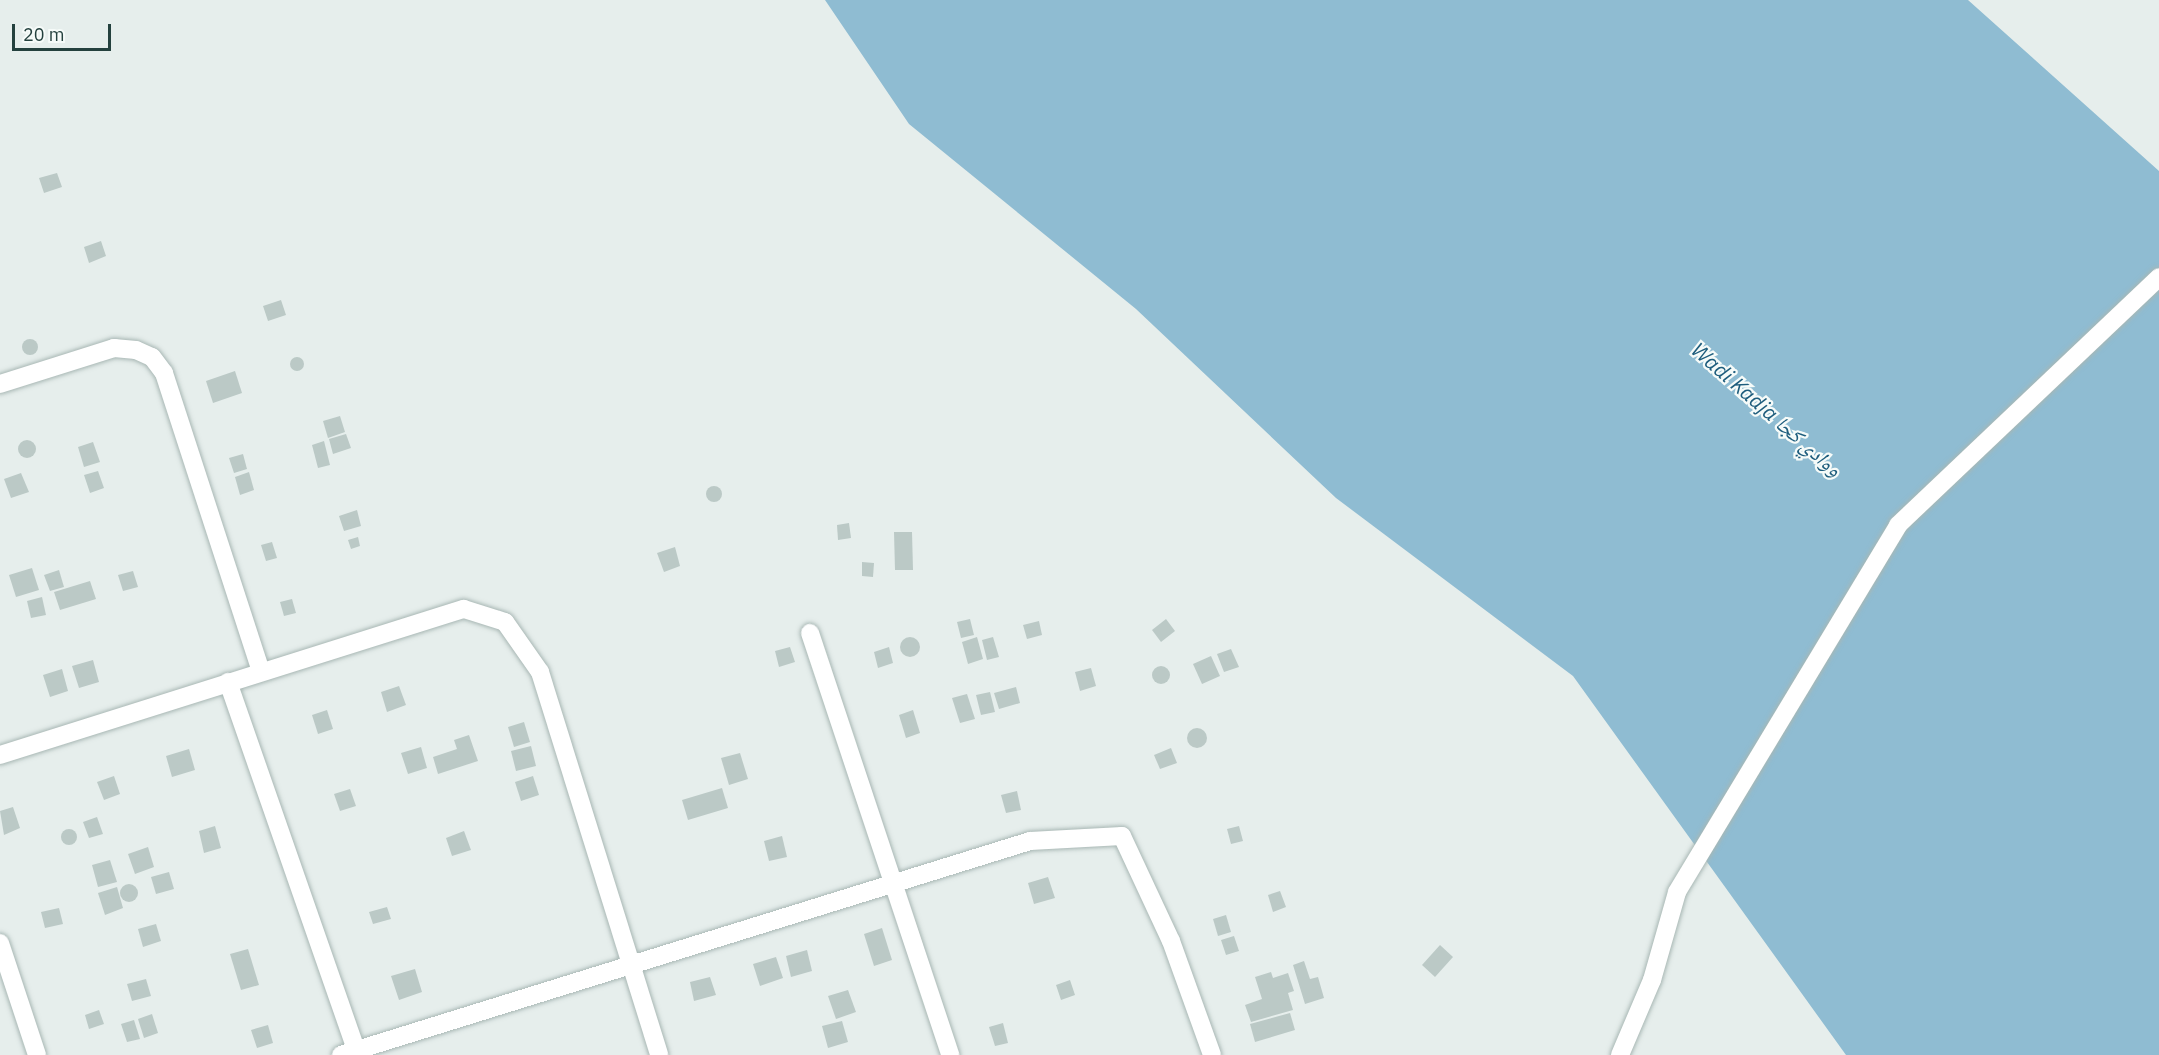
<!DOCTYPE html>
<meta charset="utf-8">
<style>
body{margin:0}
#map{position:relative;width:2159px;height:1055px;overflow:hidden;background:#e6eeec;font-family:"IBM Plex Sans","Noto Naskh Arabic",sans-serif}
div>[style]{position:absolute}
.water>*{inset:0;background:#8fbcd2}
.building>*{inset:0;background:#bbc9c6}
.round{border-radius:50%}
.roads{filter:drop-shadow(0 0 2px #a8b7b4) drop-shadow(0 0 2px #a8b7b4)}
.street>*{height:18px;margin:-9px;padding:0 9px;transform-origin:9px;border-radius:9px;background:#fff}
span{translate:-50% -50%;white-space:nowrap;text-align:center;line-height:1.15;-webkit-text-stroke:4.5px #f6fbf9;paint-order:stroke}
.water-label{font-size:21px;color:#1e5d7d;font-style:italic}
.scale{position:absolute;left:12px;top:24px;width:99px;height:27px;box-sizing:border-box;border:3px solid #24413e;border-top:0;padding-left:8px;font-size:18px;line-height:21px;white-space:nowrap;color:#24413e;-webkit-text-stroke:4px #f6fbf9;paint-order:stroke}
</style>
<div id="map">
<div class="water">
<div style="clip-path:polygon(825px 0,1968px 0,2159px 171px,2159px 1055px,1846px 1055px,1573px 676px,1336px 498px,1136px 309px,909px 124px)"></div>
</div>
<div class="building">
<div style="clip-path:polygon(57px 173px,62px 187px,44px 193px,39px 178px)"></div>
<div style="clip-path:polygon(101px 241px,106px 256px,89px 263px,84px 247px)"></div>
<div style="clip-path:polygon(281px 300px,286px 315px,268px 321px,263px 306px)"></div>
<div class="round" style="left:22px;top:339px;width:16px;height:16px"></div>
<div class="round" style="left:290px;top:357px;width:14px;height:14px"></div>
<div style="clip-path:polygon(235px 371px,242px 393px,213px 403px,206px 381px)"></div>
<div style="clip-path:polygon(340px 416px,345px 432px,328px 438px,323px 421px)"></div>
<div style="clip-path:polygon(346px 434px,351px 448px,333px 454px,329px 439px)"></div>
<div class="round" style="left:18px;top:440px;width:18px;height:18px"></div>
<div style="clip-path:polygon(324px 441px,330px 465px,318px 468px,312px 445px)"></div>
<div style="clip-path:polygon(93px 442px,100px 462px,84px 467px,78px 447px)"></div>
<div style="clip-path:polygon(243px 454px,247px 469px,234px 473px,229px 458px)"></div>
<div style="clip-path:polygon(98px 471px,104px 488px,90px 493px,84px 475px)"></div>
<div style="clip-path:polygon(249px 472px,254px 490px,240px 495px,235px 477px)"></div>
<div style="clip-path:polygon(21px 473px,29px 492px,11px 498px,4px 479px)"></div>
<div class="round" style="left:706px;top:486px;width:16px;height:16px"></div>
<div style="clip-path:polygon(357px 510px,361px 526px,344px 531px,339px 516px)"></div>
<div style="clip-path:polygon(849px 523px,851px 538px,838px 540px,837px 525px)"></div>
<div style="clip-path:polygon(894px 532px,912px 532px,913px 570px,895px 570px)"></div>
<div style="clip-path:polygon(358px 537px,360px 546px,351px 549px,348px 540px)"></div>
<div style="clip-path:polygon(272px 542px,277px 558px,266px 561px,261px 545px)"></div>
<div style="clip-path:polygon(675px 547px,680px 566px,664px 572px,657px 553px)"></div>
<div style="clip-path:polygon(862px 562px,874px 563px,873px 577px,862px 576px)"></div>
<div style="clip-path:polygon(32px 568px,39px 590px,16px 597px,9px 575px)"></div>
<div style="clip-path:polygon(59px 570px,64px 587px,50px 591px,44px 575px)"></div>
<div style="clip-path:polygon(133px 571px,138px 587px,123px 591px,118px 575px)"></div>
<div style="clip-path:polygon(90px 581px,96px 599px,60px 610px,54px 592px)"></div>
<div style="clip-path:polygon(42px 597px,46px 615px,31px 618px,27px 601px)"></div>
<div style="clip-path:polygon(292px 599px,296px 613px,284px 616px,280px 602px)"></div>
<div style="clip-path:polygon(970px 619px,974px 635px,961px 638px,957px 622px)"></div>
<div style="clip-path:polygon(1166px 619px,1175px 631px,1161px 642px,1152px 630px)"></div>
<div style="clip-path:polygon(1039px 621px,1042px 635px,1027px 639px,1023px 625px)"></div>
<div style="clip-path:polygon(977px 637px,983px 659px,968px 664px,962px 642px)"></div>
<div style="clip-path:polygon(993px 637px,999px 657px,987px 660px,982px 640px)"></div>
<div class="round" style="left:900px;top:637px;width:20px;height:20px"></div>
<div style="clip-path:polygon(790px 647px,795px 662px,779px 667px,775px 651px)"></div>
<div style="clip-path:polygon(889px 647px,893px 663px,878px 668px,874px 652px)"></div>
<div style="clip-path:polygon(1231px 649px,1239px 667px,1224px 672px,1217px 654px)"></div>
<div style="clip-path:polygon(1211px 656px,1220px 676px,1202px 684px,1193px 664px)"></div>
<div style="clip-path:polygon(93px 660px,99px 682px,79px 688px,72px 666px)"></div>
<div class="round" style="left:1152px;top:666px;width:18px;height:18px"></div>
<div style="clip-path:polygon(1091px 668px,1096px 686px,1080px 691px,1075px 672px)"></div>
<div style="clip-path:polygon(62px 669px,68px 691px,50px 697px,43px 675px)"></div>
<div style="clip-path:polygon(399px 686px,406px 705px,387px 712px,381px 692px)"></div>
<div style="clip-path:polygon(1016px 687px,1020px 703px,999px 709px,994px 693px)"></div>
<div style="clip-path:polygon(990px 692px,995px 712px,981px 715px,976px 695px)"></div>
<div style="clip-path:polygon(967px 694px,975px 719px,960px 723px,952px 698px)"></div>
<div style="clip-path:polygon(327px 710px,333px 729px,318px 734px,312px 715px)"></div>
<div style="clip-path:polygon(913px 710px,920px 733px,906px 738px,899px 715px)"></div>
<div style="clip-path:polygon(524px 722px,530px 742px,514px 747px,508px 727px)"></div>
<div class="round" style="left:1187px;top:728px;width:20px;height:20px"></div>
<div style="clip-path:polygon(469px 735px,478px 761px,438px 774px,433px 757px,457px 749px,454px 740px)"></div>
<div style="clip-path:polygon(531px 746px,536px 766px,516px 771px,511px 751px)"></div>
<div style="clip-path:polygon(421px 747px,427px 768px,408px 774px,401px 753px)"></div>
<div style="clip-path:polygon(1171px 748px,1177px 763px,1160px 769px,1154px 755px)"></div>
<div style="clip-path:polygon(189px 749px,195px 770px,172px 777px,166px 756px)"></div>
<div style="clip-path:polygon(740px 753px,748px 779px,729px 785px,721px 758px)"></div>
<div style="clip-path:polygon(114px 776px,120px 794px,104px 800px,97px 782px)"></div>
<div style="clip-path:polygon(533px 776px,539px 795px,521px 801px,515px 782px)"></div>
<div style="clip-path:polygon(722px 788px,728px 808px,688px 820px,682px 800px)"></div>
<div style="clip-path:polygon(350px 789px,356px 806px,340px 811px,334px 794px)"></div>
<div style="clip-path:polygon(1017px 791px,1021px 810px,1006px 813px,1001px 795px)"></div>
<div style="clip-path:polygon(13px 807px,20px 828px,4px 835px,0 811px)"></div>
<div style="clip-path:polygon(97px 817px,103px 834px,89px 838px,83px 822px)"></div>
<div style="clip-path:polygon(215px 826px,221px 848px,204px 853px,199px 831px)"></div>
<div style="clip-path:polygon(1239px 826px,1243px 841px,1231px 844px,1227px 829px)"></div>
<div class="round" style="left:61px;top:829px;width:16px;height:16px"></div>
<div style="clip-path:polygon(464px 831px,471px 850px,452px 856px,446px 838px)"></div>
<div style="clip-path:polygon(782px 836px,787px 857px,769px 861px,764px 841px)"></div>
<div style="clip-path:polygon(148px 847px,154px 867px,135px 874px,128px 854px)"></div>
<div style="clip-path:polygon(110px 860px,117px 882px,98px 887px,92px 865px)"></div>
<div style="clip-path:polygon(169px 872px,174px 889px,156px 894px,151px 877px)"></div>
<div style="clip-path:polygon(1048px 877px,1055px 898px,1034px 904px,1028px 883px)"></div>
<div class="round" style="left:120px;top:884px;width:18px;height:18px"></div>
<div style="clip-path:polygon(117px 887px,123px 908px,105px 915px,98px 893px)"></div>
<div style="clip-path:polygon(1280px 891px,1286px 907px,1273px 912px,1268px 895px)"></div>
<div style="clip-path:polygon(387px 907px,391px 919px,373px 924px,369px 912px)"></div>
<div style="clip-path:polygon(59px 908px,63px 924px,45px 928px,41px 912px)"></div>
<div style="clip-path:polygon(1226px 915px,1231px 932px,1218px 936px,1213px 919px)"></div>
<div style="clip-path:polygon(156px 924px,161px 941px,143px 947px,138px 929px)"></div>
<div style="clip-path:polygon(882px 928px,892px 960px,874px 966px,864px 934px)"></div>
<div style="clip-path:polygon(1234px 936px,1239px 951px,1226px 955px,1221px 940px)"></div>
<div style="clip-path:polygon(1440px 945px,1453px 957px,1435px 977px,1422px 965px)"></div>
<div style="clip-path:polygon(248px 949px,259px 985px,241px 990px,230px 954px)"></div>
<div style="clip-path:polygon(807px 950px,812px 971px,791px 977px,786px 956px)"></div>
<div style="clip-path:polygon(776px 957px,783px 978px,760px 986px,753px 964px)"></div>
<div style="clip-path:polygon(1304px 961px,1310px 979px,1318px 977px,1324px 998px,1305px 1004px,1293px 965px)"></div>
<div style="clip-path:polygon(415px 969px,422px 992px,399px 1000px,391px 976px)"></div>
<div style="clip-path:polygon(1271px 972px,1273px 978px,1288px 973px,1294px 991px,1288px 993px,1293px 1010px,1251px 1022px,1245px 1005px,1262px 999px,1255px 977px)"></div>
<div style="clip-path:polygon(710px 977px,716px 995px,694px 1001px,690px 982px)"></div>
<div style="clip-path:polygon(146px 979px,151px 996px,132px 1001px,127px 984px)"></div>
<div style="clip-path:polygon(1070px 980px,1075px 995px,1061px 1000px,1056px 985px)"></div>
<div style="clip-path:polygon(848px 990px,856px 1012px,836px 1019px,828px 996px)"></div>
<div style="clip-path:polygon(99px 1010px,104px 1024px,89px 1029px,85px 1015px)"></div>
<div style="clip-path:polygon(1290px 1013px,1295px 1030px,1255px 1042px,1250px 1024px)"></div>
<div style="clip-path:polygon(152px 1014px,158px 1033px,144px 1038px,138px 1019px)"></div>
<div style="clip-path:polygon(134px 1020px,140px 1039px,127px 1042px,121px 1024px)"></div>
<div style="clip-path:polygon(842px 1021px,848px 1042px,828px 1048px,822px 1026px)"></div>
<div style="clip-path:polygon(1003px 1023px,1008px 1043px,995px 1046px,989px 1027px)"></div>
<div style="clip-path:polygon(268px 1025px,273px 1043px,257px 1048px,251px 1030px)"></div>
</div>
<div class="roads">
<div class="street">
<div style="left:0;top:384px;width:120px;rotate:-17.5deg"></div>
<div style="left:114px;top:348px;width:22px;rotate:5deg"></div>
<div style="left:136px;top:350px;width:17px;rotate:24deg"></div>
<div style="left:152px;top:357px;width:20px;rotate:53deg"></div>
<div style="left:164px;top:373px;width:313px;rotate:72deg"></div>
<div style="left:810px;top:633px;width:445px;rotate:71.6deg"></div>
<div style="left:228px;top:682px;width:395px;rotate:70.8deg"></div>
<div style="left:0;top:755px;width:486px;rotate:-17.5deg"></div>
<div style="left:464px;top:609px;width:43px;rotate:17.6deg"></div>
<div style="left:505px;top:622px;width:61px;rotate:55deg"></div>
<div style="left:540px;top:672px;width:401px;rotate:72.7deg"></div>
<div style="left:0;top:943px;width:118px;rotate:71.7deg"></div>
<div style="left:341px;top:1055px;width:721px;rotate:-17.25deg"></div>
<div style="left:1030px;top:841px;width:92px;rotate:-3.1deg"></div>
<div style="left:1122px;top:836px;width:116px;rotate:65deg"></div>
<div style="left:1171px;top:941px;width:121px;rotate:70.2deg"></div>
<div style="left:1620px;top:1055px;width:82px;rotate:-66.9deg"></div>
<div style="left:1652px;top:980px;width:91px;rotate:-74.1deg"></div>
<div style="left:1677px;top:892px;width:428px;rotate:-58.9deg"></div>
<div style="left:1898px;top:525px;width:360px;rotate:-43.5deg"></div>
</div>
</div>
<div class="water-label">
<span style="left:1767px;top:409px;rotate:41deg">Wadi Kadja ووادي كجا</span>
</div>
<div class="scale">20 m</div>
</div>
